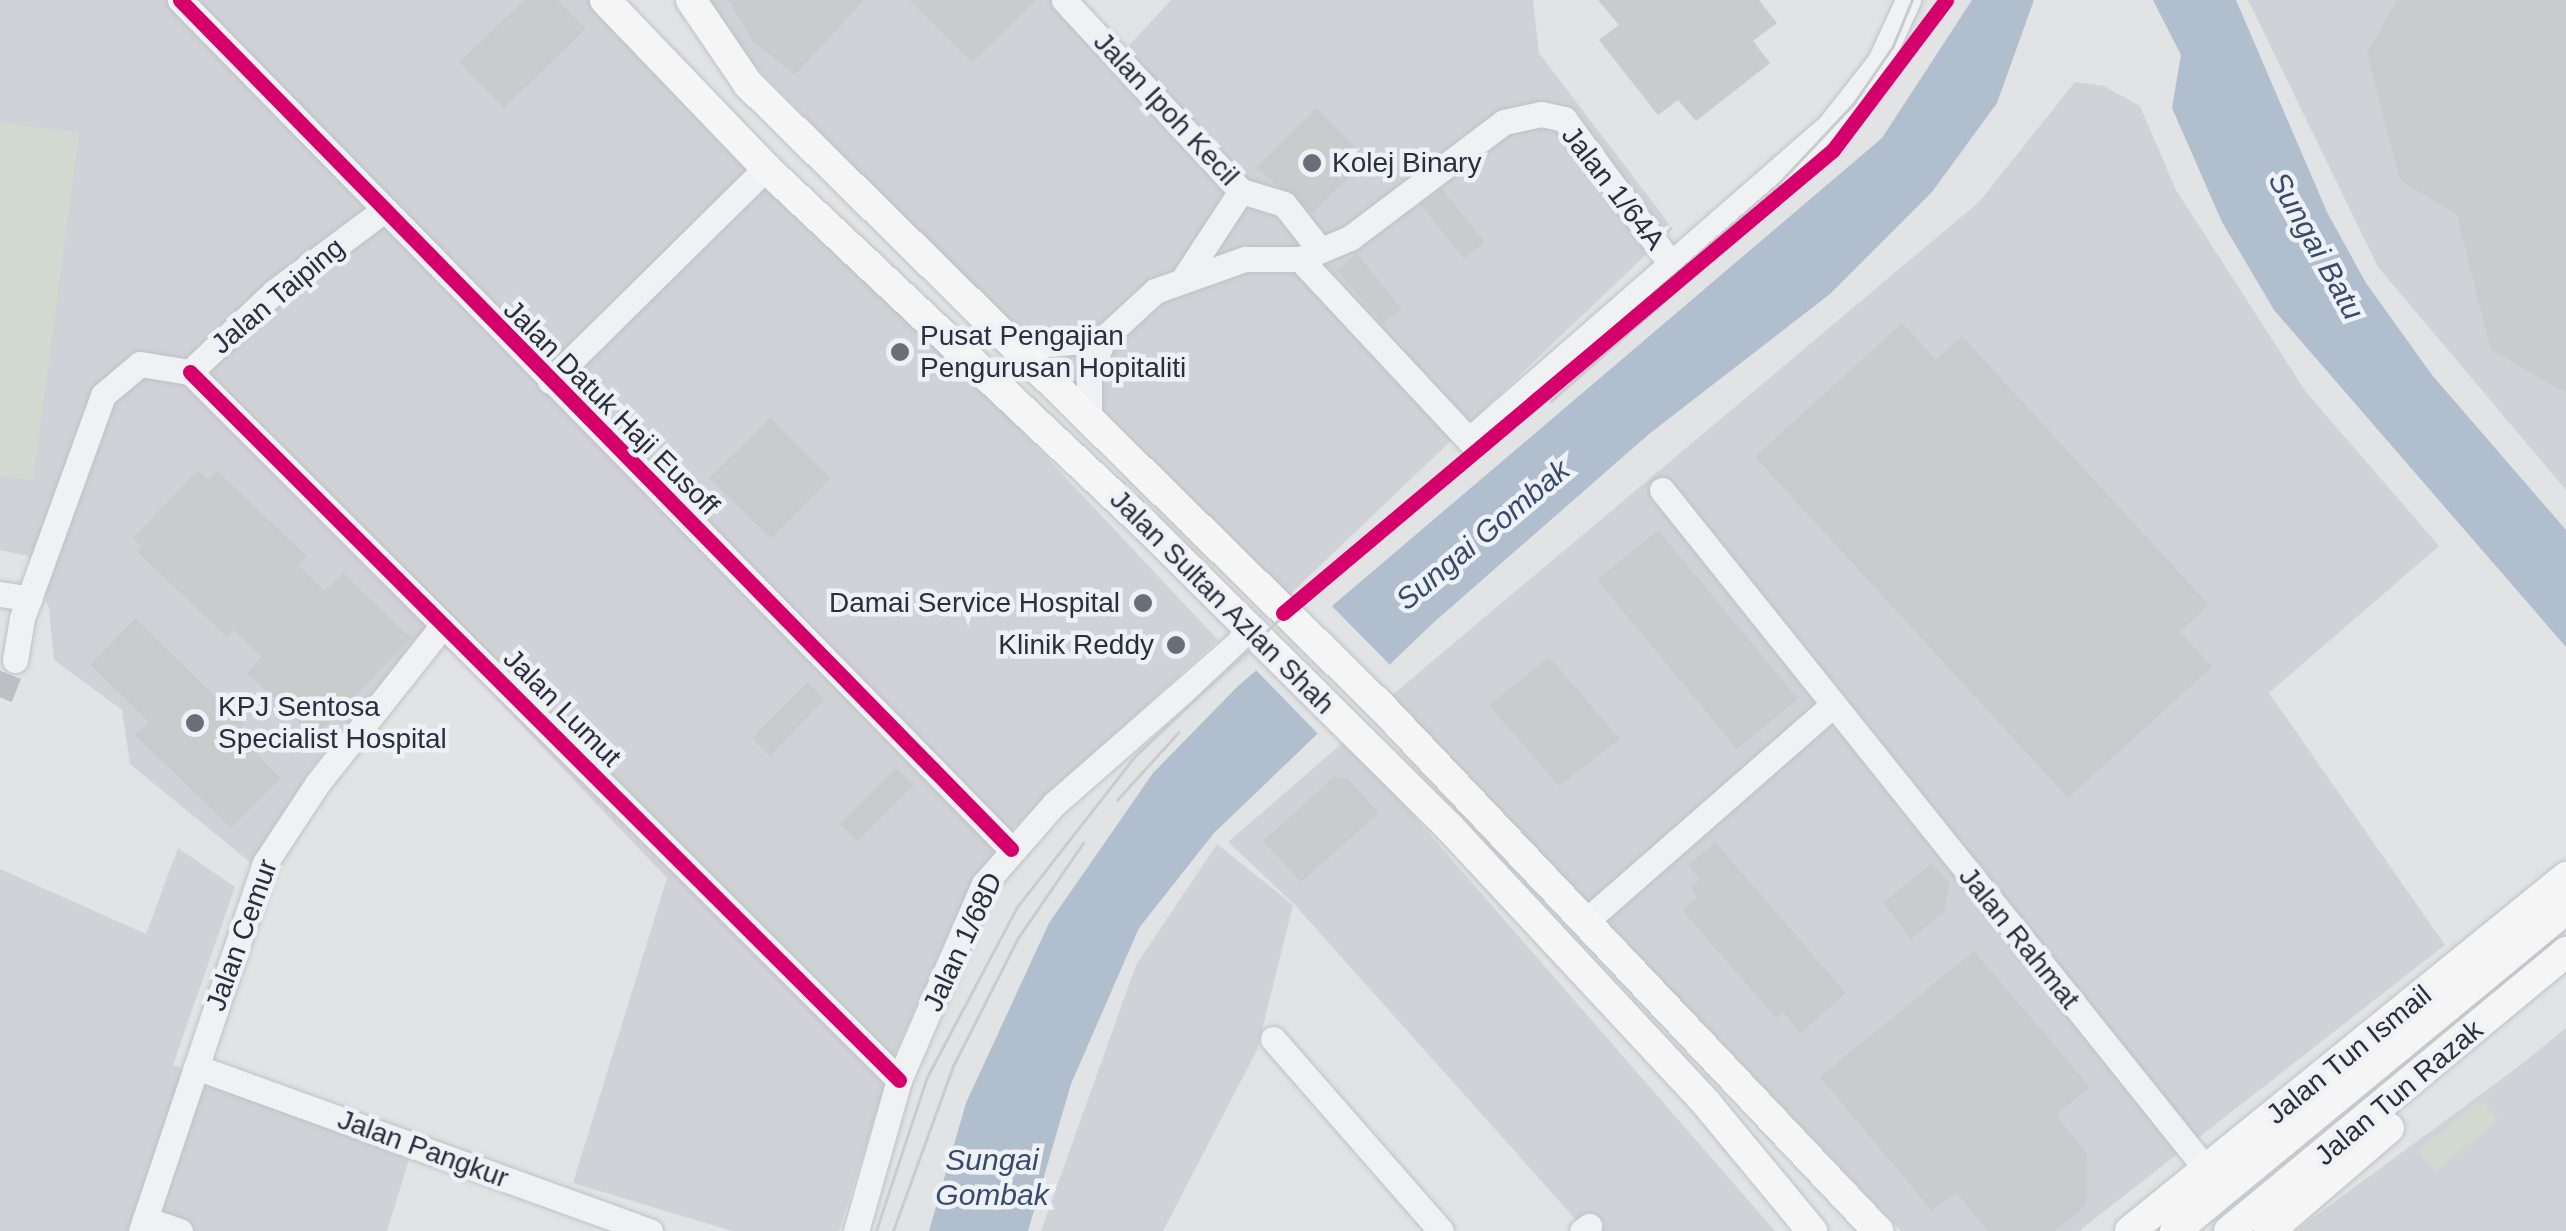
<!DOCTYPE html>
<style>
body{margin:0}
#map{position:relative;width:2566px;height:1231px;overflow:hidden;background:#e1e3e5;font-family:Arial,sans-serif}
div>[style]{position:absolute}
.built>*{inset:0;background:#d0d2d8}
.green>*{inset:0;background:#d1d9d1}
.water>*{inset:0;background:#b1bece}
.pier>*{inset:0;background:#e1e3e5}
.building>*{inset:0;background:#c9cbcd}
.minor-tunnel>*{height:25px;margin-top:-12.5px;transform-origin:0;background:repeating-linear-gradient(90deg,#bcbfc3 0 25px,transparent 0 37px)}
.roads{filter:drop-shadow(0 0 2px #bfc1c3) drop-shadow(0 0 2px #bfc1c3)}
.minor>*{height:25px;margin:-12.5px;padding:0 12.5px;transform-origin:12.5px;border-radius:12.5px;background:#f0f1f3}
.major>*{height:30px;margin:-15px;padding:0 15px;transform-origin:15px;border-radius:15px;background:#f5f5f6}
.tram>*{height:2.5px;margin:-1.25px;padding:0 1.25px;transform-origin:1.25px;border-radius:1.25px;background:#cacbcd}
.cycleway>*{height:15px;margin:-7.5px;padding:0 7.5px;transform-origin:7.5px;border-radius:7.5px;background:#d6006c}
.dots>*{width:28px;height:28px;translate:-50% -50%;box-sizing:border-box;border:5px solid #eef1f5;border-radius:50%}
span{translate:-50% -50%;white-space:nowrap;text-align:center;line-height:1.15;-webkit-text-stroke:9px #eef1f5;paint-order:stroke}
.street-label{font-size:28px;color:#2a2f3d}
.poi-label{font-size:28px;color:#2a2f3d}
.left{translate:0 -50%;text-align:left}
.right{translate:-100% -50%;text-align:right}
.water-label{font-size:30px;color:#374c6d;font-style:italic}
</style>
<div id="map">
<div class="built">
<div style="clip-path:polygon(0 0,618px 0,1218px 640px,1011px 830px,967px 893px,894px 1056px,839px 1231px,732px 1231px,573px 1183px,667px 878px,455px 655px,425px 636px,312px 768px,251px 863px,130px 764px,122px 710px,54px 660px,49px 608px,28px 556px,0 550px)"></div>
<div style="clip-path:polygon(709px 0,1076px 0,1124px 51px,1171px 0,1533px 0,1539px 53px,1673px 229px,1283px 601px,734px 45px)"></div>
<div style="clip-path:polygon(2248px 0,2566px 0,2566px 490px,2378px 267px)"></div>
<div style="clip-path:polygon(2075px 82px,2104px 86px,2140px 106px,2176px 190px,2306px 392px,2439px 546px,2269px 693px,2445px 945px,2079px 1231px,1901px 1231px,1391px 696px,1979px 202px)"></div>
<div style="clip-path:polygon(1347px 739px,1775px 1231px,1586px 1231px,1294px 904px,1228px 842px)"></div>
<div style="clip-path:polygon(1217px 844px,1293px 905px,1257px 1050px,1163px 1231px,1041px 1231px,1136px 965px)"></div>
<div style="clip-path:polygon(178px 848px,235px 887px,173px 1065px,411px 1153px,387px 1231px,0 1231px,0 869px,146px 934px)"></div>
<div style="clip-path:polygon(2566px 1028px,2566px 1231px,2295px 1231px,2518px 1067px)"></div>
</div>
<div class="green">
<div style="clip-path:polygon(0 122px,79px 133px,33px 480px,0 475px)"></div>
<div style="clip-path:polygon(2481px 1100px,2498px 1120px,2435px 1171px,2418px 1151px)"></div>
</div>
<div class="water">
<div style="clip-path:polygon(1972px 0,2034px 0,1997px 103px,1932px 192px,1830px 294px,1649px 434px,1433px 623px,1214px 833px,1139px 928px,1071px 1084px,1028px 1231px,929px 1231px,966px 1103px,1049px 923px,1153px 773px,1238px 686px,1882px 138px)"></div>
<div style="clip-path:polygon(2153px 0,2236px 0,2327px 212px,2366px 283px,2432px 375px,2566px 530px,2566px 647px,2274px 310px,2222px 222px,2172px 108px,2181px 55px)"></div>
</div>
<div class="pier">
<div style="clip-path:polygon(1328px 602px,1394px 669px,1321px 737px,1253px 667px)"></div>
</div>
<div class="building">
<div style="clip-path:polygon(524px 0,558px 0,586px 29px,504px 108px,459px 62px)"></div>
<div style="clip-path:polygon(728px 0,864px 0,795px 75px,753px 41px)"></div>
<div style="clip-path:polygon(910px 0,1036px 0,972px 63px)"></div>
<div style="clip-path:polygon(1598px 0,1759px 0,1777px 23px,1753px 41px,1770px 63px,1696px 121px,1678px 100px,1658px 115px,1599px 40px,1619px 25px)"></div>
<div style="clip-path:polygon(2397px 0,2566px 0,2566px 393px,2491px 350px,2457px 215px,2400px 180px,2367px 53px)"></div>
<div style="clip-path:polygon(1317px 108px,1368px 159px,1312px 213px,1256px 168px)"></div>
<div style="clip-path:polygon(1442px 189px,1485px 242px,1464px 259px,1421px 205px)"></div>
<div style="clip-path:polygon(1357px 253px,1402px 309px,1383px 324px,1336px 270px)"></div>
<div style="clip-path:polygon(1902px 323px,1936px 360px,1962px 336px,2209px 605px,2180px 632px,2212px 667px,2068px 798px,1755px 457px)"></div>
<div style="clip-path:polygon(770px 418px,831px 478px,771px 539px,709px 478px)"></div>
<div style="clip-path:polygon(198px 470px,209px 480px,217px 471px,307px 556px,298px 565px,325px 591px,343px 573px,411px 638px,315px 737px,247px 673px,262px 657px,234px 630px,227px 637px,137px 552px,142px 547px,133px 538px)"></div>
<div style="clip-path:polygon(1658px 530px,1798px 699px,1737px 749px,1597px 580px)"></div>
<div style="clip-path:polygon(135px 618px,244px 724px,235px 733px,281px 778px,231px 828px,135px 735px,149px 722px,90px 665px)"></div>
<div style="clip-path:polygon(1549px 657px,1620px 739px,1559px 786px,1489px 705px)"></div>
<div style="clip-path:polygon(807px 682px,825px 699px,770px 756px,752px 738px)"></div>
<div style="clip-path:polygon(896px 768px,914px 785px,858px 841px,840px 824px)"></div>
<div style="clip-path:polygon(1335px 776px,1348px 779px,1379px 813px,1301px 882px,1263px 841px)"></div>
<div style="clip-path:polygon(1715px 842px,1846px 993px,1801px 1033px,1783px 1012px,1776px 1018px,1682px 910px,1697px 897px,1690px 888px,1700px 879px,1688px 865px)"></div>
<div style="clip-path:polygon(1932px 863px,1949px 883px,1945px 911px,1911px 939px,1883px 903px)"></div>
<div style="clip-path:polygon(1974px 951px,2090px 1087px,2056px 1115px,2087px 1154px,2087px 1204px,2054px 1231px,1988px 1231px,1956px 1192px,1932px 1211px,1820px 1077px)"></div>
</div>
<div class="minor-tunnel">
<div style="left:0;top:697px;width:40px;rotate:-68deg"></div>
</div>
<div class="roads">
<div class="minor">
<div style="left:180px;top:0;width:1188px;rotate:45.61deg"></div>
<div style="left:1064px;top:0;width:260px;rotate:47.2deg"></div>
<div style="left:1241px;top:191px;width:45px;rotate:16.8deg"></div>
<div style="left:1284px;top:204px;width:53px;rotate:51.8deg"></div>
<div style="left:1300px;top:259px;width:248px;rotate:47deg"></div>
<div style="left:1469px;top:440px;width:479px;rotate:-41.1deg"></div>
<div style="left:1830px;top:125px;width:81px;rotate:-52deg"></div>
<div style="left:1880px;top:61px;width:67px;rotate:-65.3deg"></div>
<div style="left:1184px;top:278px;width:104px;rotate:-56.8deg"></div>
<div style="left:1017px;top:347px;width:86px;rotate:-5.3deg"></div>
<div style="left:190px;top:372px;width:1002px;rotate:44.96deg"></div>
<div style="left:550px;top:381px;width:303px;rotate:-44.6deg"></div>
<div style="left:1089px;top:417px;width:41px;rotate:-90deg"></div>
<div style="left:1089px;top:376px;width:40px;rotate:-69deg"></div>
<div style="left:1103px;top:339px;width:71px;rotate:-42.7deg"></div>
<div style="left:1155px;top:291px;width:96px;rotate:-19.6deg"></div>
<div style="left:1245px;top:259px;width:55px"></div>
<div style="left:1300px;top:259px;width:54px;rotate:-22.8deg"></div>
<div style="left:1350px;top:238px;width:193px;rotate:-37deg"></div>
<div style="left:1504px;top:122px;width:38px;rotate:-12deg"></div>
<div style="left:1541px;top:114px;width:24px;rotate:12deg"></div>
<div style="left:1564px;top:119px;width:177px;rotate:53.5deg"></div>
<div style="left:1662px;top:490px;width:870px;rotate:51.3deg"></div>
<div style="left:0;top:594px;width:30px;rotate:9deg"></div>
<div style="left:15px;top:660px;width:43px;rotate:-80.5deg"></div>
<div style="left:22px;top:618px;width:237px;rotate:-70deg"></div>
<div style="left:103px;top:395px;width:48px;rotate:-40deg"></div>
<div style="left:140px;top:364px;width:51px;rotate:9.1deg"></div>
<div style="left:190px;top:372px;width:116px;rotate:-43.6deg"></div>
<div style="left:274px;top:292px;width:132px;rotate:-36.7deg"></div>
<div style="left:1586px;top:921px;width:327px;rotate:-41.2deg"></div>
<div style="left:1273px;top:1039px;width:255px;rotate:48.8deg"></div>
<div style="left:196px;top:1067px;width:483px;rotate:19.9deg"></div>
<div style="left:145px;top:1219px;width:37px;rotate:19deg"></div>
<div style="left:141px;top:1231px;width:388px;rotate:-71.4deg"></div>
<div style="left:265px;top:863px;width:95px;rotate:-56.6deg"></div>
<div style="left:317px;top:784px;width:203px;rotate:-51.6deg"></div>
<div style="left:856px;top:1231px;width:157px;rotate:-74.1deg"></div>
<div style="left:899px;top:1080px;width:214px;rotate:-66.6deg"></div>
<div style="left:984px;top:884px;width:106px;rotate:-48.8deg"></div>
<div style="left:1054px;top:804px;width:246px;rotate:-41.2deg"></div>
<div style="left:1239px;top:642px;width:16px;rotate:-63deg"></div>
<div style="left:1582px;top:1231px;width:9px;rotate:-36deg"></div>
</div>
<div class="major">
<div style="left:605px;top:0;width:233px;rotate:46.2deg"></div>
<div style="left:766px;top:168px;width:521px;rotate:43.29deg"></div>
<div style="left:1145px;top:525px;width:430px;rotate:44.8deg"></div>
<div style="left:1450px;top:828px;width:377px;rotate:47deg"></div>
<div style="left:1707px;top:1104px;width:165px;rotate:50.4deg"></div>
<div style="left:691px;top:0;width:102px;rotate:55.8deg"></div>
<div style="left:748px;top:84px;width:889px;rotate:44.5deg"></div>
<div style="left:1382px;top:707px;width:722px;rotate:46.57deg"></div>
<div style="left:2130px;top:1231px;width:562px;rotate:-39.07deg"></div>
<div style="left:2175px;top:1231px;width:507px;rotate:-39.47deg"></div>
<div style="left:2229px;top:1231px;width:438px;rotate:-39.6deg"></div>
<div style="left:2269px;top:1231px;width:158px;rotate:-40.6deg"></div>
</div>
</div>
<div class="tram">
<div style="left:1551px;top:401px;width:382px;rotate:-41.5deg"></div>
<div style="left:1837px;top:148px;width:108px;rotate:-54.4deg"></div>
<div style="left:1117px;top:800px;width:91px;rotate:-47.7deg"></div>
<div style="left:876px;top:1231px;width:162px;rotate:-71.7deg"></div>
<div style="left:927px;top:1077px;width:192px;rotate:-62.1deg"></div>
<div style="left:1017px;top:907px;width:190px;rotate:-52deg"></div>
<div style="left:1134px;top:757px;width:211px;rotate:-43.5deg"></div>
<div style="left:1287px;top:612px;width:653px;rotate:-41.09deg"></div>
<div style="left:1779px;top:183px;width:110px;rotate:-46.8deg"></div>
<div style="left:1854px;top:103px;width:69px;rotate:-55.6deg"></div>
<div style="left:1893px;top:46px;width:50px;rotate:-67.6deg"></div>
<div style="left:893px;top:1231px;width:176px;rotate:-70deg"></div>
<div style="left:953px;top:1066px;width:144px;rotate:-63.1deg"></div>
<div style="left:1018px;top:938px;width:115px;rotate:-55.6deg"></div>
</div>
<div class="cycleway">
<div style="left:180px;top:0;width:1188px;rotate:45.61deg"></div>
<div style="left:190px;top:372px;width:1002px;rotate:44.96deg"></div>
<div style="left:1283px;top:613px;width:719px;rotate:-40.09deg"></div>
<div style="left:1833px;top:150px;width:188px;rotate:-53deg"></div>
</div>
<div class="dots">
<div style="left:1312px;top:163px;background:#6a6e78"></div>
<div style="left:900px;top:352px;background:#6a6e78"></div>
<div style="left:1143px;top:603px;background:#6a6e78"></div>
<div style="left:1176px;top:645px;background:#6a6e78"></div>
<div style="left:195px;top:723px;background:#6a6e78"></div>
</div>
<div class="street-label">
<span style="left:1166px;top:109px;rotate:47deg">Jalan Ipoh Kecil</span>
<span style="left:1613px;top:188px;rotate:52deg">Jalan 1/64A</span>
<span style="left:278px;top:296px;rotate:-40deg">Jalan Taiping</span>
<span style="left:611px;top:408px;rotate:45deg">Jalan Datuk Haji Eusoff</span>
<span style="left:1222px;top:602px;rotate:45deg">Jalan Sultan Azlan Shah</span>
<span style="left:562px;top:708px;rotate:45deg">Jalan Lumut</span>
<span style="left:242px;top:935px;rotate:-70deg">Jalan Cemur</span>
<span style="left:2019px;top:938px;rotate:51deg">Jalan Rahmat</span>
<span style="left:963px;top:942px;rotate:-65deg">Jalan 1/68D</span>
<span style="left:2349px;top:1055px;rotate:-39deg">Jalan Tun Ismail</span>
<span style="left:2399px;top:1093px;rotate:-40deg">Jalan Tun Razak</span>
<span style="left:423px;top:1149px;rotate:20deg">Jalan Pangkur</span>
</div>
<div class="poi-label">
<span class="left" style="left:1332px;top:163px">Kolej Binary</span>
<span class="left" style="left:920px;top:352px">Pusat Pengajian<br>Pengurusan Hopitaliti</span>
<span class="right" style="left:1120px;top:603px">Damai Service Hospital</span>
<span class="right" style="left:1154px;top:645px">Klinik Reddy</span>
<span class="left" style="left:218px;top:723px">KPJ Sentosa<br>Specialist Hospital</span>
</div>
<div class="water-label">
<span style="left:2316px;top:246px;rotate:61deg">Sungai Batu</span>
<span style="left:1483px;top:535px;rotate:-40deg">Sungai Gombak</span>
<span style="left:992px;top:1177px">Sungai<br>Gombak</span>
</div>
</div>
